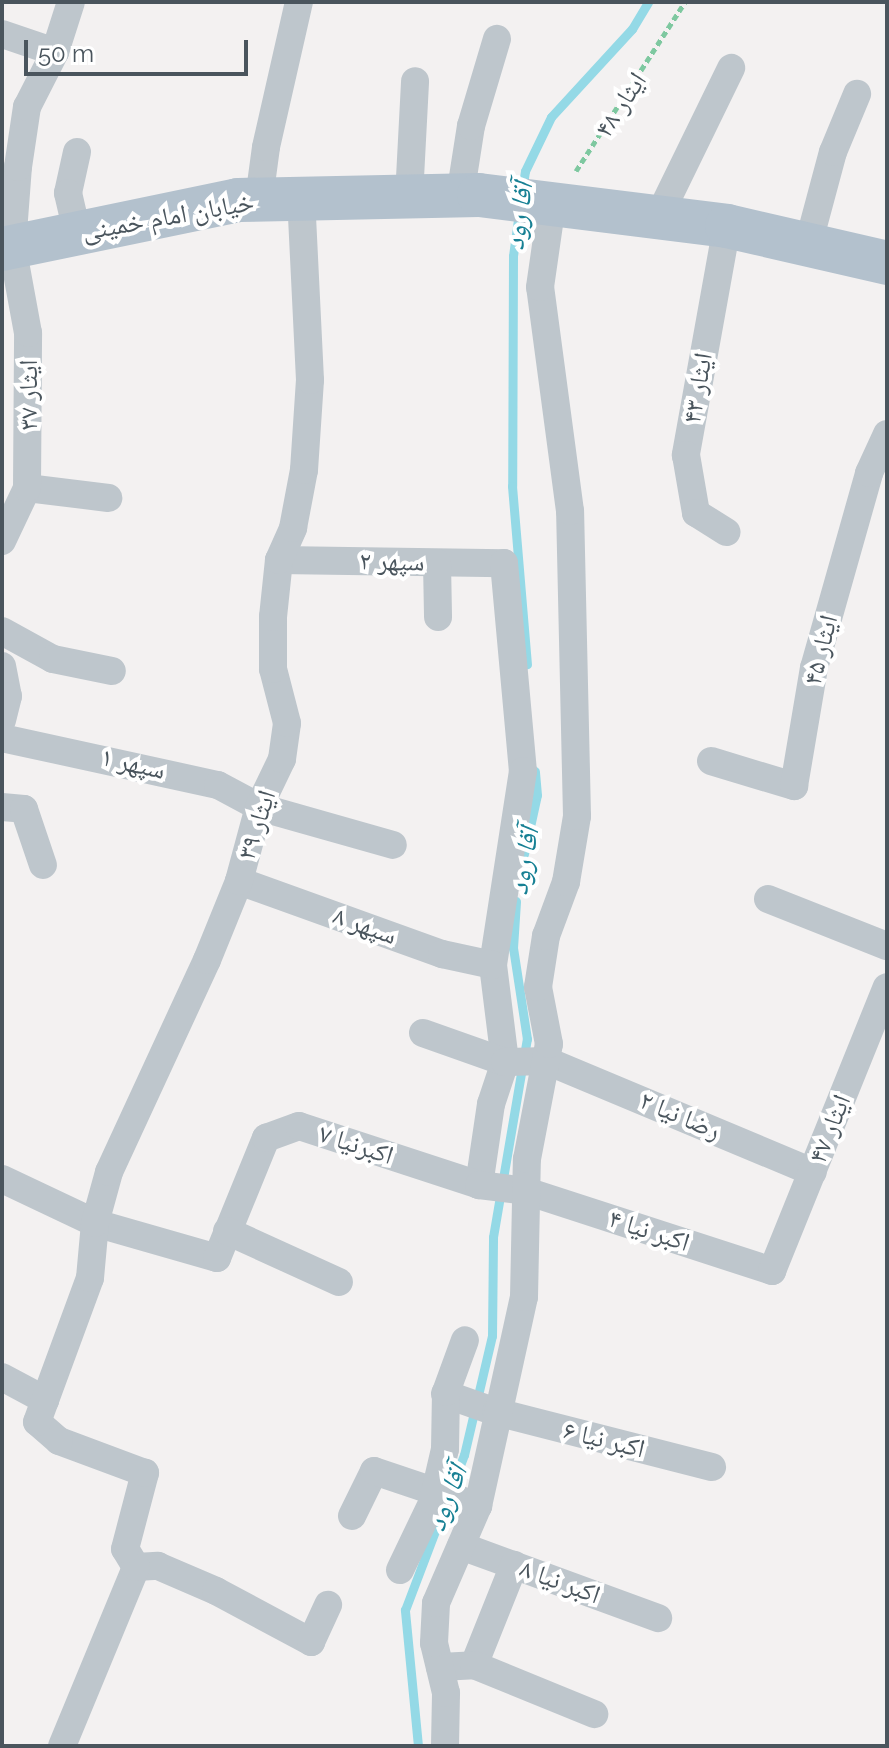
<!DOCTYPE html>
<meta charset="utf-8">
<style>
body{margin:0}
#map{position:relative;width:889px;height:1748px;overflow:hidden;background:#f3f1f1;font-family:Raleway,"Noto Naskh Arabic",sans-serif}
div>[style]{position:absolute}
.stream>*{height:9px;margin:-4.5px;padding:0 4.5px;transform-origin:4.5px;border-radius:4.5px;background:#94d9e6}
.path>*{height:5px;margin-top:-2.5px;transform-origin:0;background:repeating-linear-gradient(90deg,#7ec8a0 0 6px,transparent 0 10px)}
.minor>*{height:28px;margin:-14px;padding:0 14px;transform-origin:14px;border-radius:14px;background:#bec6cc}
.primary>*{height:44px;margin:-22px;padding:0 22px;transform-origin:22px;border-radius:22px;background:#b3c1cd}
span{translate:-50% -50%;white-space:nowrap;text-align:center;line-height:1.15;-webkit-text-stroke:8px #fff;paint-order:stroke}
.street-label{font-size:26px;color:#4a555d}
.water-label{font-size:28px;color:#178094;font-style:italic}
.frame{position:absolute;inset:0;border:4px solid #4a555d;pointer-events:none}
.scale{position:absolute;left:24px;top:40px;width:224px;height:36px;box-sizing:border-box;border:4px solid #4a555d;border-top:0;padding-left:10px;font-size:24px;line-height:28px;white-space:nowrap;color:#4a555d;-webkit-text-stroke:6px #fff;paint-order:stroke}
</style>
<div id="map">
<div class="stream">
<div style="left:522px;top:190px;width:19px;rotate:-81deg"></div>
<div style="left:525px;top:171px;width:60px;rotate:-64.3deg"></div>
<div style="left:551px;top:117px;width:120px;rotate:-47.4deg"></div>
<div style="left:632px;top:29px;width:31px;rotate:-59deg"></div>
<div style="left:519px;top:212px;width:44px;rotate:97.8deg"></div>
<div style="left:513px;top:256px;width:230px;rotate:90.2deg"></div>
<div style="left:512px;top:486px;width:179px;rotate:85.2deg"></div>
<div style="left:524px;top:854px;width:60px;rotate:-77.6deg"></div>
<div style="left:537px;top:795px;width:24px;rotate:-95deg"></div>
<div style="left:418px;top:1746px;width:137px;rotate:-95.5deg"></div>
<div style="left:405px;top:1610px;width:166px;rotate:-69.2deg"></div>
<div style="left:464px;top:1455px;width:122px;rotate:-76.8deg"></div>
<div style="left:492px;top:1336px;width:99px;rotate:-89.4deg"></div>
<div style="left:493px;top:1237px;width:201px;rotate:-80.3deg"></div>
<div style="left:527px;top:1039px;width:92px;rotate:-98.7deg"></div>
<div style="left:513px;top:948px;width:47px;rotate:-86.3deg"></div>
</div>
<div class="path">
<div style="left:576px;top:171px;width:201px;rotate:-57.2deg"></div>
</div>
<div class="minor">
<div style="left:2px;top:34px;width:56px;rotate:18.8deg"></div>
<div style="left:77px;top:152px;width:42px;rotate:102.4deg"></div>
<div style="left:68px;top:193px;width:40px;rotate:77deg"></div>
<div style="left:460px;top:196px;width:71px;rotate:-81.1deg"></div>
<div style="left:471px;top:126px;width:91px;rotate:-73.4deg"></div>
<div style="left:409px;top:197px;width:116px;rotate:-87deg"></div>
<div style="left:259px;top:199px;width:52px;rotate:-82.3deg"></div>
<div style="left:266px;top:147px;width:149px;rotate:-77.2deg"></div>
<div style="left:658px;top:218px;width:167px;rotate:-64deg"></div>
<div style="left:727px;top:226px;width:233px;rotate:100.2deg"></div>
<div style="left:686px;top:455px;width:59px;rotate:80.2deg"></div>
<div style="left:696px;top:513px;width:36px;rotate:32deg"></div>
<div style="left:808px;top:245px;width:96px;rotate:-75deg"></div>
<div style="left:833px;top:152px;width:63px;rotate:-67.5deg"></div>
<div style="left:27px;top:488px;width:82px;rotate:7deg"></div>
<div style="left:2px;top:541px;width:59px;rotate:-64.7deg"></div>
<div style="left:27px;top:488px;width:155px;rotate:-89.6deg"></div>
<div style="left:28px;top:333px;width:88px;rotate:-100.4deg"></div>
<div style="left:12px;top:246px;width:79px;rotate:-85.7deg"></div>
<div style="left:18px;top:167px;width:61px;rotate:-81.5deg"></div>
<div style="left:27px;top:107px;width:62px;rotate:-63deg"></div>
<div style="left:55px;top:52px;width:52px;rotate:-72.3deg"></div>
<div style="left:279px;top:560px;width:225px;rotate:0.8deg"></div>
<div style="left:504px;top:563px;width:209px;rotate:84.8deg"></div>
<div style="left:523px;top:771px;width:196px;rotate:98.8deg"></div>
<div style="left:493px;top:965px;width:98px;rotate:82.9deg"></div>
<div style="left:505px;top:1062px;width:44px;rotate:108.4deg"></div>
<div style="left:491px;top:1104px;width:82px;rotate:98.4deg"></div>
<div style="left:437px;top:563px;width:54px;rotate:88.9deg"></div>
<div style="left:2px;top:631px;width:58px;rotate:28.8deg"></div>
<div style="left:53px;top:659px;width:60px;rotate:11.5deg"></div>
<div style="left:2px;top:666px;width:31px;rotate:79deg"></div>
<div style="left:8px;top:696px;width:25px;rotate:104deg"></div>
<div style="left:2px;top:738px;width:221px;rotate:12.3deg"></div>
<div style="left:218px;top:785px;width:47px;rotate:28.2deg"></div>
<div style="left:259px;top:807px;width:139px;rotate:15.8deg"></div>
<div style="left:711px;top:761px;width:87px;rotate:16.8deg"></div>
<div style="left:794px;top:786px;width:120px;rotate:-80.4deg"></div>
<div style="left:814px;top:668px;width:203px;rotate:-74.2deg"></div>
<div style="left:869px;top:473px;width:43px;rotate:-65.2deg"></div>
<div style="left:2px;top:807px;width:22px;rotate:5deg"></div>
<div style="left:24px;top:809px;width:59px;rotate:71.3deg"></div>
<div style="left:239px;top:881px;width:216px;rotate:19.8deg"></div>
<div style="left:442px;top:954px;width:52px;rotate:12.2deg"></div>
<div style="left:768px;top:899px;width:128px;rotate:21.6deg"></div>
<div style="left:423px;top:1033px;width:87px;rotate:19.5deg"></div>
<div style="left:505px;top:1062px;width:42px;rotate:-1.4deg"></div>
<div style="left:547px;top:1061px;width:288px;rotate:22.7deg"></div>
<div style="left:2px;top:1179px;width:103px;rotate:25.3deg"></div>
<div style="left:95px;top:1223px;width:127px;rotate:16deg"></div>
<div style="left:217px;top:1258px;width:130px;rotate:-67.8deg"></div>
<div style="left:266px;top:1138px;width:35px;rotate:-20deg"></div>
<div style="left:299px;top:1126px;width:189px;rotate:18.1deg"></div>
<div style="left:479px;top:1185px;width:47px;rotate:7.3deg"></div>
<div style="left:526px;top:1191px;width:259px;rotate:18deg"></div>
<div style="left:772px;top:1271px;width:306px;rotate:-68deg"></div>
<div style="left:227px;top:1231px;width:123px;rotate:24.5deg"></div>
<div style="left:2px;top:1377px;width:49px;rotate:28.1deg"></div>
<div style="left:445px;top:1394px;width:54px;rotate:19.4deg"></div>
<div style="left:496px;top:1412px;width:223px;rotate:14.3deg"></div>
<div style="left:352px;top:1516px;width:50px;rotate:-63.9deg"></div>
<div style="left:374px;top:1471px;width:110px;rotate:18.6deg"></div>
<div style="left:461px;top:1546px;width:210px;rotate:20.1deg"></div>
<div style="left:136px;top:1567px;width:22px;rotate:-3deg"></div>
<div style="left:158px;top:1566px;width:63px;rotate:23.3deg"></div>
<div style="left:216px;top:1591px;width:108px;rotate:28.2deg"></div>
<div style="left:311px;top:1642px;width:41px;rotate:-65.3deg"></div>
<div style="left:400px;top:1570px;width:76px;rotate:-64.4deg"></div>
<div style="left:433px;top:1501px;width:53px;rotate:-77deg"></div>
<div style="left:445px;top:1449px;width:57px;rotate:-89deg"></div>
<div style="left:446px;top:1392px;width:55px;rotate:-69.9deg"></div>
<div style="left:474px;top:1665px;width:108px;rotate:-68.2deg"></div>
<div style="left:440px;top:1667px;width:34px;rotate:-3deg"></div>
<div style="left:474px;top:1665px;width:130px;rotate:22.2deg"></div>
<div style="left:62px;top:1746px;width:194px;rotate:-67.5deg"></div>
<div style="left:136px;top:1567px;width:21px;rotate:-121deg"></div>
<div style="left:125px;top:1549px;width:79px;rotate:-75.3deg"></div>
<div style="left:145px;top:1473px;width:92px;rotate:-159.6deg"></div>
<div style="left:59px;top:1441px;width:29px;rotate:-139deg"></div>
<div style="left:37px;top:1422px;width:153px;rotate:-69.8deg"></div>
<div style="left:90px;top:1278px;width:55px;rotate:-84.8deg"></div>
<div style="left:95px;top:1223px;width:53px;rotate:-74.6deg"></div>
<div style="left:109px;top:1172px;width:234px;rotate:-65.2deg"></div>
<div style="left:207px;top:960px;width:85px;rotate:-67.9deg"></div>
<div style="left:239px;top:881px;width:77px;rotate:-74.9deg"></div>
<div style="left:259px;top:807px;width:53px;rotate:-64.4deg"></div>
<div style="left:282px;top:759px;width:36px;rotate:-82deg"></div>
<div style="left:287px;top:723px;width:56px;rotate:-104.5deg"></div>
<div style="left:273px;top:669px;width:52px;rotate:-90deg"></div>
<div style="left:273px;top:617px;width:57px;rotate:-84deg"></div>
<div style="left:279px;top:560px;width:35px;rotate:-66deg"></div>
<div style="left:293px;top:528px;width:59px;rotate:-79.3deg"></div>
<div style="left:304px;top:470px;width:90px;rotate:-86.2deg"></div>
<div style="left:310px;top:380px;width:182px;rotate:-92.8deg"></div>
<div style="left:445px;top:1746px;width:53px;rotate:-88.9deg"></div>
<div style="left:446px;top:1693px;width:51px;rotate:-103.5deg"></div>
<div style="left:434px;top:1643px;width:40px;rotate:-87.1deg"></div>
<div style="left:436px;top:1603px;width:106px;rotate:-66.6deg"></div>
<div style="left:478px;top:1506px;width:214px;rotate:-77.6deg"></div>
<div style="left:524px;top:1297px;width:138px;rotate:-88.8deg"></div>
<div style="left:527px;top:1159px;width:117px;rotate:-79.2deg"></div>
<div style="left:549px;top:1044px;width:58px;rotate:-100.9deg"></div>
<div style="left:538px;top:987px;width:52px;rotate:-81.1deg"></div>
<div style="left:546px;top:936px;width:58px;rotate:-69.7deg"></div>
<div style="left:566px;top:882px;width:67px;rotate:-80.5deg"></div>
<div style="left:577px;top:816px;width:305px;rotate:-91.3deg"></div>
<div style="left:570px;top:511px;width:226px;rotate:-97.6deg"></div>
<div style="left:540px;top:287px;width:84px;rotate:-81.8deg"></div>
</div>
<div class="primary">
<div style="left:2px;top:249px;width:241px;rotate:-11.7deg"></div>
<div style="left:238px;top:200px;width:241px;rotate:-1.2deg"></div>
<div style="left:479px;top:195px;width:250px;rotate:7.1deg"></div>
<div style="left:727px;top:226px;width:164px;rotate:13deg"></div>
</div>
<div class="street-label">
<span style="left:621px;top:105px;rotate:-57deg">ایثار ۴۸</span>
<span style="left:168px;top:217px;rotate:-10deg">خیابان امام خمینی</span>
<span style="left:698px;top:388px;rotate:-80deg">ایثار ۴۳</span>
<span style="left:29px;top:395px;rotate:-90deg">ایثار ۳۷</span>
<span style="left:392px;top:562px;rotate:1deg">سپهر ۲</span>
<span style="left:821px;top:650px;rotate:-76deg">ایثار ۴۵</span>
<span style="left:133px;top:764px;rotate:13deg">سپهر ۱</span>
<span style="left:257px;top:825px;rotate:-72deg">ایثار ۳۹</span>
<span style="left:365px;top:926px;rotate:20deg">سپهر ۸</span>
<span style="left:680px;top:1116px;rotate:23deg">رضا نیا ۲</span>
<span style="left:830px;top:1129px;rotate:-68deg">ایثار ۴۷</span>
<span style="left:356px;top:1145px;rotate:18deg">اکبرنیا ۷</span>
<span style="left:649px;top:1231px;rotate:18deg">اکبر نیا ۴</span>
<span style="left:604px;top:1440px;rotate:14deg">اکبر نیا ۶</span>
<span style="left:560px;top:1582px;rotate:20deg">اکبر نیا ۸</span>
</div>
<div class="water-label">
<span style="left:519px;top:216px;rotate:-82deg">آقا رود</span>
<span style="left:524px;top:861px;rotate:-80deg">آقا رود</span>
<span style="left:447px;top:1498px;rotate:-69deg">آقا رود</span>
</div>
<div class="frame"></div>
<div class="scale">50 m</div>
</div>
